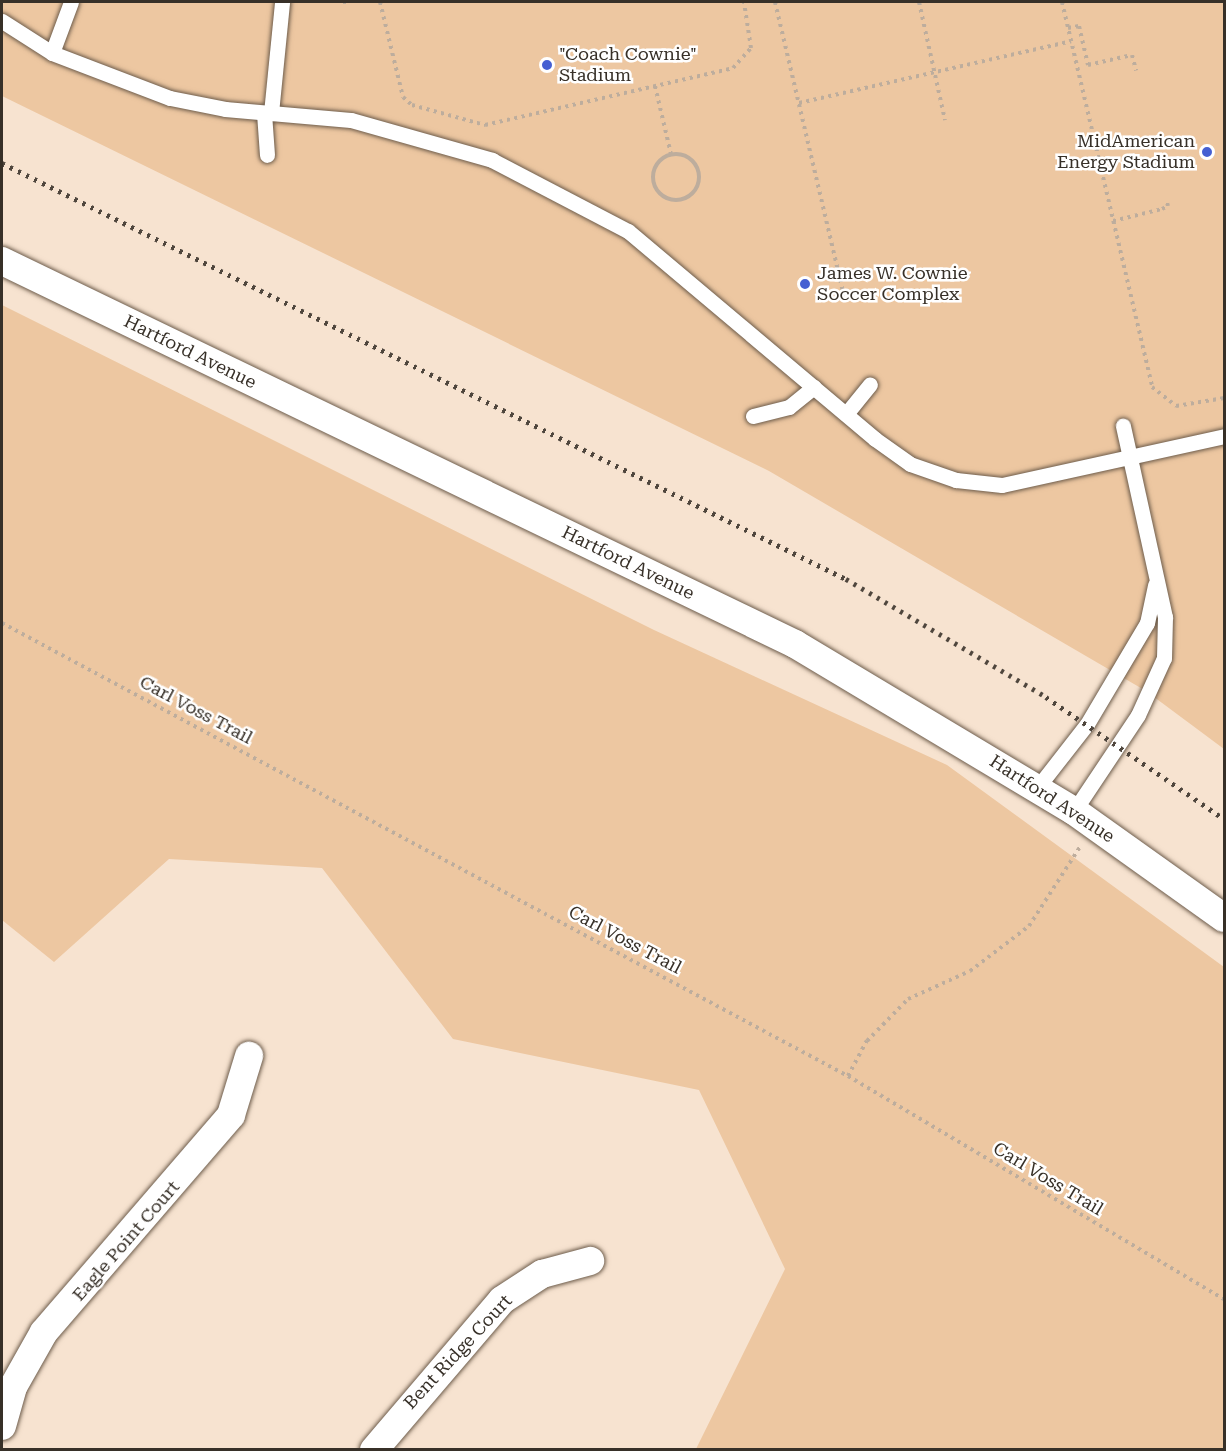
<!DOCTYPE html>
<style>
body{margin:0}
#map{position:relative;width:1226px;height:1451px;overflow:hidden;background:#f7e3d0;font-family:"Roboto Serif",serif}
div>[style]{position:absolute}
.green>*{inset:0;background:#edc7a1}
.path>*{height:4px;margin-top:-2px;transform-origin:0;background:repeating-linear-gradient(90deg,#bdad9d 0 3px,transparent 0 7.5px)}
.path>.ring{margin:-2px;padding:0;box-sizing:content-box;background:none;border:4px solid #bdad9d;border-radius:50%}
.roads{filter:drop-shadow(0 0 2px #6d5c4b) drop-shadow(0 0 2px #6d5c4b)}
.lane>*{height:15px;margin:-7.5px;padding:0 7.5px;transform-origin:7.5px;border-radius:7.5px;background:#fff}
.street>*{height:28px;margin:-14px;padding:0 14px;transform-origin:14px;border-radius:14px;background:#fff}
.rail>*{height:4.5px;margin-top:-2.25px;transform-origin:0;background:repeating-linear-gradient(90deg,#4f463d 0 3px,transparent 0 9px)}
.dots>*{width:16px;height:16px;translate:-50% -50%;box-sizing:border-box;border:3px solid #fff;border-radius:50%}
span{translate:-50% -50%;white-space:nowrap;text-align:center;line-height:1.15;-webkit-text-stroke:5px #fff;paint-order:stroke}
.poi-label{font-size:18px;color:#373028}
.left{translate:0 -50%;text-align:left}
.right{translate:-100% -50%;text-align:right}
.street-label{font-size:18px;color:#373028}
.frame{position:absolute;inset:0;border:3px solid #373028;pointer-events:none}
</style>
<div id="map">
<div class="green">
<div style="clip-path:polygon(2px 2px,1224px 2px,1224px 749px,1146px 691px,769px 471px,2px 96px)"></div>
<div style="clip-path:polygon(2px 305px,654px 630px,947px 765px,1224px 967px,1224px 1449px,696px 1449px,785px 1269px,699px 1090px,453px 1039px,322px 868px,169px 859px,54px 962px,2px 920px)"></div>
</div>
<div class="path">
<div style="left:343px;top:2px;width:5px"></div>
<div style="left:380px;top:2px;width:98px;rotate:76.4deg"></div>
<div style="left:403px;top:97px;width:12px;rotate:42deg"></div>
<div style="left:412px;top:105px;width:76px;rotate:15.3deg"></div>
<div style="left:485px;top:125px;width:254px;rotate:-12.9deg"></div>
<div style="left:733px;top:68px;width:27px;rotate:-48deg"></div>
<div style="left:751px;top:48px;width:47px;rotate:-98.7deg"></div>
<div style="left:775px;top:2px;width:303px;rotate:76.8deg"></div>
<div style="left:844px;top:297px;width:5px;rotate:-11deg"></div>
<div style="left:919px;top:2px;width:121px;rotate:77.6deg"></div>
<div style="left:1062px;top:2px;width:395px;rotate:76.8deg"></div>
<div style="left:1152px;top:387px;width:31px;rotate:38deg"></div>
<div style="left:1176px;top:406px;width:49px;rotate:-9.5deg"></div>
<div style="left:1068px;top:28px;width:11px;rotate:-10deg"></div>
<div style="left:1079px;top:26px;width:40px;rotate:77deg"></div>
<div style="left:1088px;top:65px;width:45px;rotate:-12.8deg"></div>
<div style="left:1132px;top:55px;width:16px;rotate:75deg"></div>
<div style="left:655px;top:86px;width:70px;rotate:76.8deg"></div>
<div style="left:799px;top:103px;width:279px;rotate:-12.8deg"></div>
<div class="ring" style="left:653px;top:154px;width:42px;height:42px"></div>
<div style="left:1113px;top:221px;width:50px;rotate:-13.8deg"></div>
<div style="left:1162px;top:209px;width:7px;rotate:-27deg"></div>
<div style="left:1168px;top:206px;width:7px;rotate:-106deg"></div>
<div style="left:2px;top:623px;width:960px;rotate:28.17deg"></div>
<div style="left:848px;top:1076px;width:437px;rotate:30.7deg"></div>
<div style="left:848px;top:1076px;width:40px;rotate:-62deg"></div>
<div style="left:867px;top:1041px;width:59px;rotate:-45.7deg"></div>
<div style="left:908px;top:999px;width:68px;rotate:-24.3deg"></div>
<div style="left:970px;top:971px;width:74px;rotate:-37.3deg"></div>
<div style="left:1029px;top:926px;width:94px;rotate:-57.2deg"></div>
</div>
<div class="roads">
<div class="lane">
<div style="left:2px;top:21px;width:59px;rotate:32.6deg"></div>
<div style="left:52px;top:53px;width:126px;rotate:20.9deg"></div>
<div style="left:170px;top:98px;width:56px;rotate:11.3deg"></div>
<div style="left:225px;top:109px;width:126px;rotate:5deg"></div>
<div style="left:351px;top:120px;width:147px;rotate:15.8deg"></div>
<div style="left:492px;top:160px;width:153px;rotate:27.6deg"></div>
<div style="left:628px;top:231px;width:323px;rotate:40.1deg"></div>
<div style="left:875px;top:439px;width:43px;rotate:35.5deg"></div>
<div style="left:910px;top:464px;width:49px;rotate:19.2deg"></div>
<div style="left:956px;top:480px;width:46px;rotate:6.2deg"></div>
<div style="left:1002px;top:485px;width:227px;rotate:-12.4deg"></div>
<div style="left:52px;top:53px;width:54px;rotate:-69.6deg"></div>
<div style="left:264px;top:113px;width:42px;rotate:85.9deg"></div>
<div style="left:271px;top:113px;width:112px;rotate:-84.3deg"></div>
<div style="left:846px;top:414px;width:38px;rotate:-51deg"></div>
<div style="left:753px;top:416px;width:37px;rotate:-14deg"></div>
<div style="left:789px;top:407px;width:32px;rotate:-39deg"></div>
<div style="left:1037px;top:788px;width:81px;rotate:-52deg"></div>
<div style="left:1087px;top:724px;width:117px;rotate:-59.3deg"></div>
<div style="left:1147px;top:623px;width:39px;rotate:-78deg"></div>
<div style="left:1074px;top:811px;width:115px;rotate:-56.3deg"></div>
<div style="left:1138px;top:715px;width:63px;rotate:-65.5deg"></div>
<div style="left:1164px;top:658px;width:41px;rotate:-88.6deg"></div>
<div style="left:1165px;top:617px;width:196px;rotate:-102.4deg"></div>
</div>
<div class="street">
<div style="left:2px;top:261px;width:881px;rotate:25.78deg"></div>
<div style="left:795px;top:644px;width:325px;rotate:30.9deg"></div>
<div style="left:1074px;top:811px;width:184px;rotate:35.5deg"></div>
<div style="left:2px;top:1426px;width:41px;rotate:-74.2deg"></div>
<div style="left:13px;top:1387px;width:63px;rotate:-60.6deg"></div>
<div style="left:44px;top:1332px;width:286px;rotate:-49.2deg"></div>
<div style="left:231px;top:1115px;width:62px;rotate:-73deg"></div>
<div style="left:374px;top:1450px;width:197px;rotate:-49.5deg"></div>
<div style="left:502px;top:1300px;width:48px;rotate:-33deg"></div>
<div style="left:542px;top:1274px;width:50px;rotate:-15.2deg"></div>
</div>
</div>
<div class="rail">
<div style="left:2px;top:163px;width:941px;rotate:26.24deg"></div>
<div style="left:846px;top:579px;width:232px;rotate:30.5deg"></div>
<div style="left:1046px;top:697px;width:216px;rotate:34.4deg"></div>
</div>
<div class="dots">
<div style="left:547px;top:65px;background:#455fd2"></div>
<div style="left:1207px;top:152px;background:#455fd2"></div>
<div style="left:805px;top:284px;background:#455fd2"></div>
</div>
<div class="poi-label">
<span class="left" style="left:559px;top:65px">"Coach Cownie"<br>Stadium</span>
<span class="right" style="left:1195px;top:152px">MidAmerican<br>Energy Stadium</span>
<span class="left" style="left:817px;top:284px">James W. Cownie<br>Soccer Complex</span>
</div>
<div class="street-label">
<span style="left:190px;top:352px;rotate:26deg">Hartford Avenue</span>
<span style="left:628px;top:563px;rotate:26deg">Hartford Avenue</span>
<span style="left:196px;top:710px;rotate:28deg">Carl Voss Trail</span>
<span style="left:1052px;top:799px;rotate:33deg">Hartford Avenue</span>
<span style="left:625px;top:940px;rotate:28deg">Carl Voss Trail</span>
<span style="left:1048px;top:1179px;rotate:31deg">Carl Voss Trail</span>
<span style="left:126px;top:1241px;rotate:-49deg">Eagle Point Court</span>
<span style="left:458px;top:1352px;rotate:-47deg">Bent Ridge Court</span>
</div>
<div class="frame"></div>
</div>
